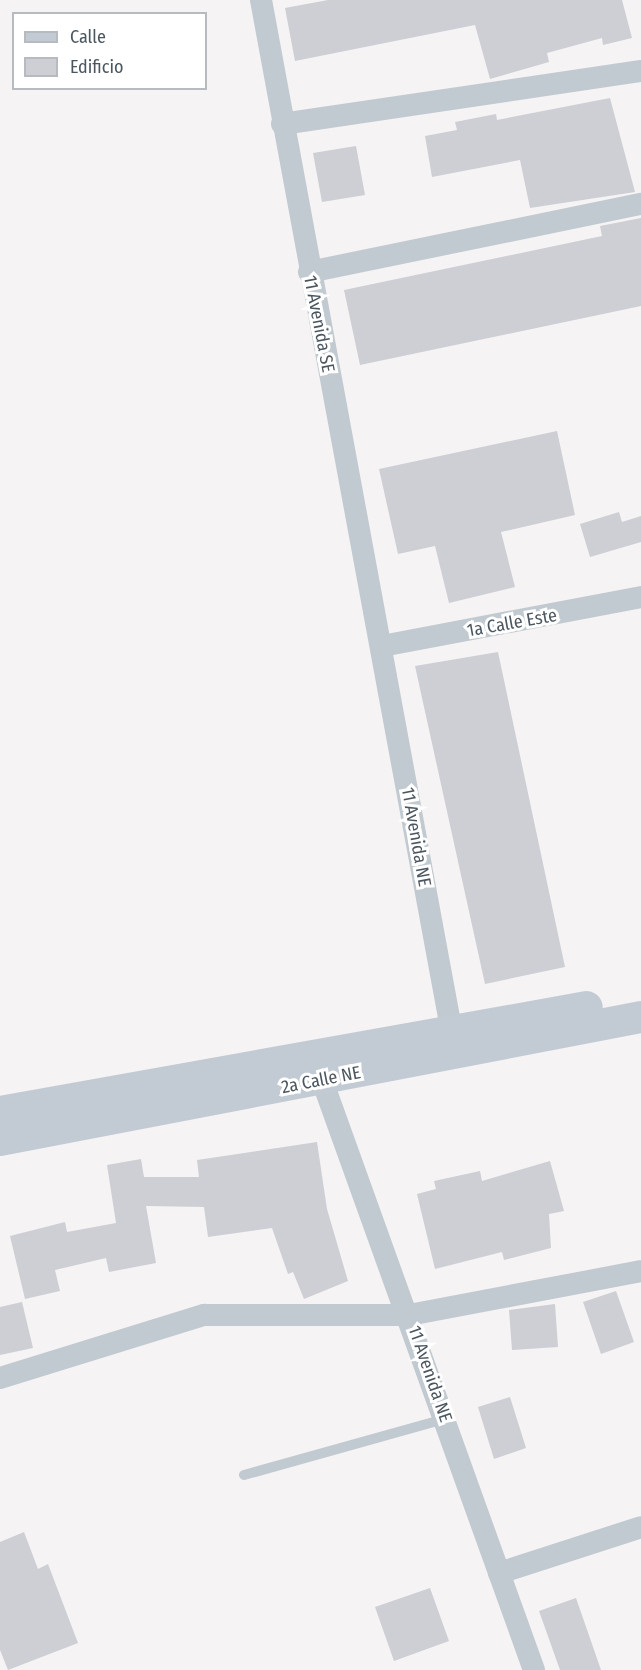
<!DOCTYPE html>
<style>
body{margin:0}
#map{position:relative;width:641px;height:1670px;overflow:hidden;background:#f5f3f3;font-family:"Fira Sans Condensed",sans-serif}
div>[style]{position:absolute}
.building>*{inset:0;background:#cdcfd4}
.service>*{height:10px;margin:-5px;padding:0 5px;transform-origin:5px;border-radius:5px;background:#c1cad0}
.minor>*{height:22px;margin:-11px;padding:0 11px;transform-origin:11px;border-radius:11px;background:#c1cad0}
.secondary>*{height:32px;margin:-16px;padding:0 16px;transform-origin:16px;border-radius:16px;background:#c2cbd4}
span{translate:-50% -50%;white-space:nowrap;text-align:center;line-height:1.15;-webkit-text-stroke:6px #fff;paint-order:stroke}
.street-label{font-size:18px;color:#4b565f}
.legend{position:absolute;left:12px;top:12px;width:195px;height:78px;box-sizing:border-box;background:#fff;border:2px solid #b7bbbf;margin:0;padding:8px 10px;list-style:none;font-size:18px;color:#4b565f}
.legend li{display:flex;align-items:center;gap:12px;height:30px}
.legend b{width:30px;border:2px solid #b7bbbf}
</style>
<div id="map">
<div class="building">
<div style="clip-path:polygon(328px 0,622px 0,632px 38px,603px 45px,602px 38px,547px 53px,549px 62px,490px 79px,475px 25px,295px 61px,285px 8px)"></div>
<div style="clip-path:polygon(610px 98px,635px 192px,530px 208px,520px 160px,432px 177px,425px 136px,457px 130px,455px 122px,496px 114px,497px 120px)"></div>
<div style="clip-path:polygon(356px 146px,365px 195px,322px 202px,313px 153px)"></div>
<div style="clip-path:polygon(641px 218px,641px 306px,360px 365px,344px 290px,602px 236px,600px 226px)"></div>
<div style="clip-path:polygon(557px 431px,575px 515px,501px 532px,515px 587px,449px 603px,435px 546px,398px 554px,379px 469px)"></div>
<div style="clip-path:polygon(619px 512px,622px 522px,641px 516px,641px 542px,590px 557px,580px 524px)"></div>
<div style="clip-path:polygon(498px 652px,565px 967px,485px 984px,415px 666px)"></div>
<div style="clip-path:polygon(317px 1142px,327px 1209px,348px 1281px,304px 1299px,293px 1272px,288px 1274px,272px 1228px,208px 1237px,204px 1207px,146px 1206px,156px 1263px,109px 1272px,106px 1258px,55px 1270px,60px 1291px,25px 1299px,10px 1236px,65px 1222px,67px 1232px,116px 1223px,107px 1165px,141px 1159px,144px 1177px,199px 1177px,197px 1160px)"></div>
<div style="clip-path:polygon(550px 1161px,564px 1211px,549px 1214px,551px 1248px,504px 1260px,502px 1252px,435px 1269px,417px 1194px,436px 1189px,434px 1181px,480px 1171px,482px 1181px)"></div>
<div style="clip-path:polygon(616px 1291px,634px 1342px,601px 1354px,583px 1302px)"></div>
<div style="clip-path:polygon(22px 1302px,33px 1348px,0 1355px,0 1307px)"></div>
<div style="clip-path:polygon(555px 1304px,558px 1347px,512px 1350px,509px 1310px)"></div>
<div style="clip-path:polygon(510px 1397px,526px 1448px,494px 1459px,478px 1407px)"></div>
<div style="clip-path:polygon(24px 1532px,38px 1569px,48px 1564px,78px 1643px,8px 1670px,0 1650px,0 1542px)"></div>
<div style="clip-path:polygon(430px 1588px,449px 1641px,394px 1661px,375px 1607px)"></div>
<div style="clip-path:polygon(576px 1598px,601px 1670px,560px 1670px,539px 1611px)"></div>
</div>
<div class="service">
<div style="left:244px;top:1475px;width:209px;rotate:-15.6deg"></div>
</div>
<div class="minor">
<div style="left:261px;top:0;width:1045px;rotate:79.53deg"></div>
<div style="left:282px;top:124px;width:363px;rotate:-8.4deg"></div>
<div style="left:309px;top:272px;width:339px;rotate:-11.6deg"></div>
<div style="left:382px;top:646px;width:264px;rotate:-10.7deg"></div>
<div style="left:322px;top:1080px;width:627px;rotate:70.24deg"></div>
<div style="left:0;top:1378px;width:214px;rotate:-17.2deg"></div>
<div style="left:204px;top:1315px;width:205px"></div>
<div style="left:409px;top:1315px;width:236px;rotate:-10.7deg"></div>
<div style="left:499px;top:1573px;width:149px;rotate:-17.9deg"></div>
</div>
<div class="secondary">
<div style="left:0;top:1112px;width:596px;rotate:-10.14deg"></div>
<div style="left:0;top:1140px;width:653px;rotate:-10.86deg"></div>
</div>
<div class="street-label">
<span style="left:319px;top:324px;rotate:79deg">11 Avenida SE</span>
<span style="left:512px;top:623px;rotate:-10deg">1a Calle Este</span>
<span style="left:416px;top:837px;rotate:80deg">11 Avenida NE</span>
<span style="left:321px;top:1080px;rotate:-11deg">2a Calle NE</span>
<span style="left:430px;top:1374px;rotate:71deg">11 Avenida NE</span>
</div>
<ul class="legend">
<li><b style="height:8px;background:#c2cbd4"></b>Calle</li>
<li><b style="height:16px;background:#cdcfd4"></b>Edificio</li>
</ul>
</div>
